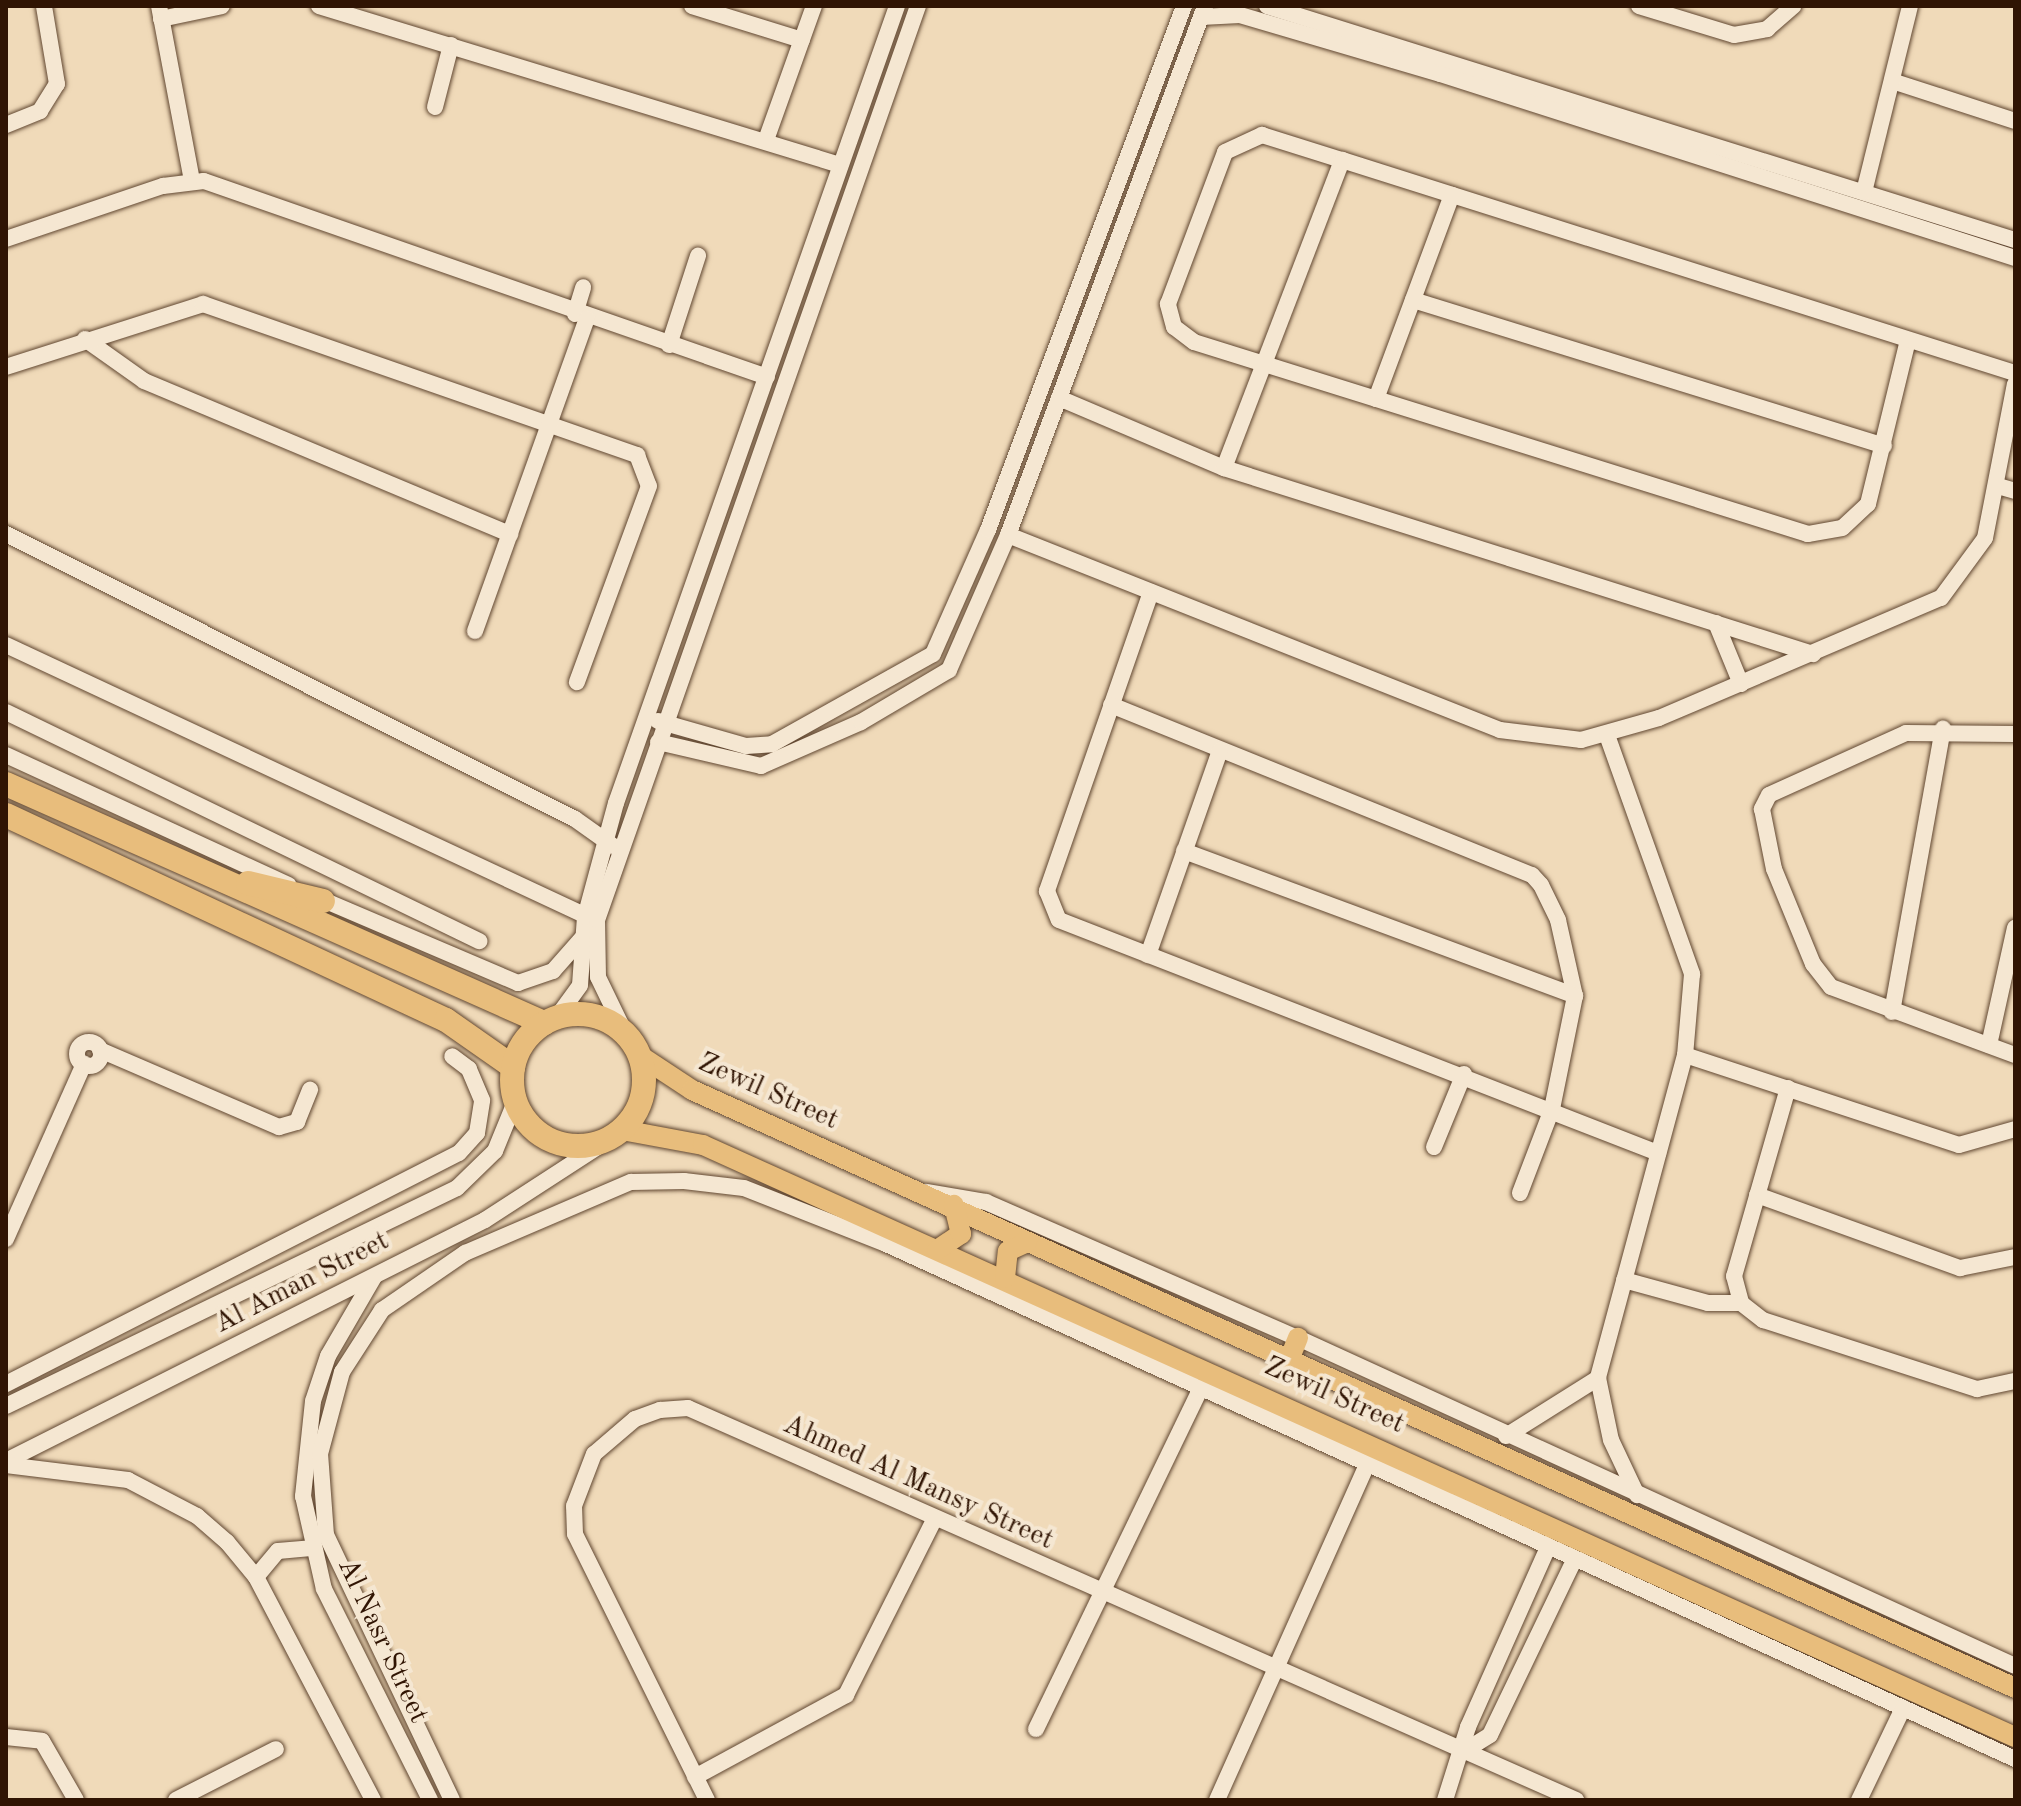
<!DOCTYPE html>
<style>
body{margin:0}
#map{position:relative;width:2021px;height:1806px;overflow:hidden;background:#f0dab9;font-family:"Old Standard TT",serif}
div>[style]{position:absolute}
.roads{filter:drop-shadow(0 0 2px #604630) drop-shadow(0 0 2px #604630)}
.minor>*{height:16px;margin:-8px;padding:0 8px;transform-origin:8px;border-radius:8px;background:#f5e7d2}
.minor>.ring{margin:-8px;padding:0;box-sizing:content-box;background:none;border:16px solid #f5e7d2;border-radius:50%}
.major>*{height:20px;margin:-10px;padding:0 10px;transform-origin:10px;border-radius:10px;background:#e8bd7c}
.highway>*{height:24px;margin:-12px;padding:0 12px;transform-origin:12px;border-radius:12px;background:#e8bd7c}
.highway>.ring{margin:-12px;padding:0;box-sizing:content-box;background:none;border:24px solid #e8bd7c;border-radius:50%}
span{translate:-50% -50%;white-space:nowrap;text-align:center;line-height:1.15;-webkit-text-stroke:8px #f5e7d2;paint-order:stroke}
.street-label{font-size:28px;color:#301403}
.frame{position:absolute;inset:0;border:8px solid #301403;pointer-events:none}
</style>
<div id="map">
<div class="roads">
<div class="minor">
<div style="left:159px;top:6px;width:178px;rotate:79.3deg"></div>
<div style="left:319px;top:6px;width:545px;rotate:16.97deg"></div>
<div style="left:692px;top:6px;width:115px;rotate:17.2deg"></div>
<div style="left:1267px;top:6px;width:784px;rotate:17.37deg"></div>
<div style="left:1639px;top:6px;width:99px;rotate:17deg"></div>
<div style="left:1734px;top:35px;width:34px;rotate:-10deg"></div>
<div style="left:1767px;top:29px;width:35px;rotate:-41deg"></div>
<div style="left:1201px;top:17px;width:39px;rotate:-3deg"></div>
<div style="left:1240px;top:15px;width:209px;rotate:16.4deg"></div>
<div style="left:1440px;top:74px;width:604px;rotate:17.74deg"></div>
<div style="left:161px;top:19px;width:62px;rotate:-12deg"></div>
<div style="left:1892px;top:81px;width:129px;rotate:18deg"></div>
<div style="left:435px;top:107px;width:64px;rotate:-75.5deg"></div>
<div style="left:6px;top:125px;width:37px;rotate:-22deg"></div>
<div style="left:40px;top:111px;width:32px;rotate:-58deg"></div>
<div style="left:57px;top:84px;width:79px;rotate:-99.5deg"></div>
<div style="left:766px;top:140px;width:142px;rotate:-70.3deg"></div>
<div style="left:1864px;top:192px;width:192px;rotate:-76.1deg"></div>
<div style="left:6px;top:239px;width:166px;rotate:-18.7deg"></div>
<div style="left:163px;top:186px;width:41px;rotate:-7deg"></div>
<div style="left:204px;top:181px;width:596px;rotate:19.19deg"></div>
<div style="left:1413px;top:300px;width:493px;rotate:17.2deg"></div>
<div style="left:575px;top:314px;width:28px;rotate:-73deg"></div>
<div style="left:85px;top:339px;width:72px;rotate:35.4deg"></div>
<div style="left:144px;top:381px;width:397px;rotate:22.7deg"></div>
<div style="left:1908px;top:340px;width:169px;rotate:103.7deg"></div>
<div style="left:1868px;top:504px;width:35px;rotate:137deg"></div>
<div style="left:1842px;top:528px;width:35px;rotate:170deg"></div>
<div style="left:1808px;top:534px;width:643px;rotate:-162.64deg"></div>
<div style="left:1194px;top:342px;width:25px;rotate:-143deg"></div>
<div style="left:1174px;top:327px;width:24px;rotate:-105deg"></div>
<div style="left:1168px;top:304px;width:162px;rotate:-69.4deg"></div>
<div style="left:1225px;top:152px;width:41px;rotate:-24.7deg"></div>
<div style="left:1262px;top:135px;width:84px;rotate:17.4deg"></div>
<div style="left:1342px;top:160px;width:706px;rotate:17.56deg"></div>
<div style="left:669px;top:345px;width:94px;rotate:-72deg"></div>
<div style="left:6px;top:367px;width:207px;rotate:-17.7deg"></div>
<div style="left:203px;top:304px;width:460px;rotate:19.2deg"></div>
<div style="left:637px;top:455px;width:33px;rotate:69deg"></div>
<div style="left:649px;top:486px;width:209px;rotate:110.2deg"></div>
<div style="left:1059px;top:398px;width:179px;rotate:23deg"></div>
<div style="left:1224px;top:468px;width:618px;rotate:17.53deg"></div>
<div style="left:1376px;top:399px;width:218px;rotate:-69.6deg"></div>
<div style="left:1224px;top:468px;width:330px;rotate:-69deg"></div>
<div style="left:1998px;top:486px;width:18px;rotate:16deg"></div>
<div style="left:6px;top:534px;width:636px;rotate:26.61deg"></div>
<div style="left:575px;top:819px;width:47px;rotate:35.4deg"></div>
<div style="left:1008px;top:535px;width:529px;rotate:21.62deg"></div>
<div style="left:1500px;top:730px;width:82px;rotate:7deg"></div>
<div style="left:1581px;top:740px;width:81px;rotate:-15.8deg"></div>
<div style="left:1659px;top:718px;width:306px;rotate:-23.1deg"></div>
<div style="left:1941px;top:598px;width:74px;rotate:-53.7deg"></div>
<div style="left:1985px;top:538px;width:157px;rotate:-79deg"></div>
<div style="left:1151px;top:592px;width:317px;rotate:109.2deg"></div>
<div style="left:1047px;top:891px;width:31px;rotate:68deg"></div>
<div style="left:1059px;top:920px;width:643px;rotate:21.26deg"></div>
<div style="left:1716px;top:623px;width:66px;rotate:67.7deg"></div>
<div style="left:475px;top:631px;width:332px;rotate:-70.3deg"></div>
<div style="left:6px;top:645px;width:650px;rotate:25.03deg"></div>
<div style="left:1111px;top:705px;width:454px;rotate:22deg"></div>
<div style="left:1532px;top:875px;width:13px;rotate:48deg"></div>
<div style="left:1541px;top:885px;width:39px;rotate:64deg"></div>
<div style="left:1558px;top:920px;width:78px;rotate:77.4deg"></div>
<div style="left:1575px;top:996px;width:115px;rotate:101.5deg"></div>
<div style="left:1552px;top:1109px;width:90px;rotate:110.9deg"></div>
<div style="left:6px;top:712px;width:526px;rotate:25.83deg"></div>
<div style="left:658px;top:721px;width:91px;rotate:15.9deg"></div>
<div style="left:746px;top:746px;width:26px;rotate:-4deg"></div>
<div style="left:772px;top:744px;width:184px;rotate:-29.2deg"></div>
<div style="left:933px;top:654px;width:136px;rotate:-66.1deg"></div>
<div style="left:988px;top:530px;width:559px;rotate:-69.49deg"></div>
<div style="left:2015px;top:734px;width:109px;rotate:-179.5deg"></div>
<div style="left:1906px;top:733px;width:150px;rotate:155.7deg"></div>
<div style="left:1769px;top:795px;width:16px;rotate:117deg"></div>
<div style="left:1762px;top:809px;width:61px;rotate:78.7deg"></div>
<div style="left:1774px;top:869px;width:103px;rotate:67.7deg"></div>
<div style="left:1813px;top:964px;width:29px;rotate:52deg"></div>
<div style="left:1831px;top:987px;width:196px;rotate:20.3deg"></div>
<div style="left:1607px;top:735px;width:254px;rotate:70.4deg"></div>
<div style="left:1692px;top:974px;width:81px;rotate:94.9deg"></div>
<div style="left:1685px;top:1055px;width:335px;rotate:105.1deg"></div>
<div style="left:1598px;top:1378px;width:63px;rotate:78.2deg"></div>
<div style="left:1611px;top:1440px;width:61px;rotate:64.7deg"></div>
<div style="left:658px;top:742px;width:106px;rotate:13.1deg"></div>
<div style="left:761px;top:766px;width:109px;rotate:-23.7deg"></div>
<div style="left:861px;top:722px;width:102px;rotate:-30.6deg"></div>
<div style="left:949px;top:670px;width:147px;rotate:-66.4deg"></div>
<div style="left:1008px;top:535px;width:564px;rotate:-69.57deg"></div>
<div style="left:6px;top:755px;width:311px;rotate:24.7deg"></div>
<div style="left:1184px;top:851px;width:417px;rotate:20.3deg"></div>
<div style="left:314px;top:896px;width:222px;rotate:23.1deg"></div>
<div style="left:518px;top:983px;width:37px;rotate:-19deg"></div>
<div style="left:553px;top:971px;width:45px;rotate:-48.6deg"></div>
<div style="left:1148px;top:955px;width:217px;rotate:-70.6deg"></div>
<div style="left:1892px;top:1012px;width:288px;rotate:-79.8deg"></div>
<div style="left:557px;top:1017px;width:39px;rotate:-54deg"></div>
<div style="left:580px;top:985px;width:68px;rotate:-85.8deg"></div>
<div style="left:585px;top:917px;width:118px;rotate:-74.8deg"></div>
<div style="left:616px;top:803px;width:845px;rotate:-70.58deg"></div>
<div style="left:626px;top:1035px;width:64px;rotate:-115.8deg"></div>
<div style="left:598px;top:977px;width:57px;rotate:-91deg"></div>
<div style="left:597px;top:920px;width:969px;rotate:-70.65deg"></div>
<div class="ring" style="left:77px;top:1042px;width:8px;height:8px"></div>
<div style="left:1989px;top:1045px;width:120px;rotate:-77.5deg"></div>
<div style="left:100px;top:1050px;width:195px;rotate:23.3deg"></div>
<div style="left:279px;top:1127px;width:19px;rotate:-16deg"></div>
<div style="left:297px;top:1122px;width:35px;rotate:-68deg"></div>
<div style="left:1685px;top:1055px;width:288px;rotate:18.2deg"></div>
<div style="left:1959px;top:1145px;width:58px;rotate:-15.9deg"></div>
<div style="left:1788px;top:1088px;width:196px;rotate:106deg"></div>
<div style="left:1734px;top:1276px;width:28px;rotate:75deg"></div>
<div style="left:1741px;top:1303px;width:28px;rotate:38deg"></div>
<div style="left:1763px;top:1320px;width:225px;rotate:17.9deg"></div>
<div style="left:1977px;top:1389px;width:39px;rotate:-12deg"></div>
<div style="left:1434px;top:1147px;width:79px;rotate:-67.7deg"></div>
<div style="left:927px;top:1192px;width:60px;rotate:9.6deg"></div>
<div style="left:986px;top:1202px;width:340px;rotate:23.6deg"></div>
<div style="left:1298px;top:1338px;width:788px;rotate:24.58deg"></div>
<div style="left:1757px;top:1195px;width:216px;rotate:19.8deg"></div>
<div style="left:1960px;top:1268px;width:56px;rotate:-11.3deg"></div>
<div style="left:6px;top:1239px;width:192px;rotate:-66deg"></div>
<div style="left:374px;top:1277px;width:91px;rotate:120.2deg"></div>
<div style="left:328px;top:1356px;width:47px;rotate:108.4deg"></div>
<div style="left:313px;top:1401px;width:96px;rotate:96deg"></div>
<div style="left:303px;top:1496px;width:95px;rotate:77.3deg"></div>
<div style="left:324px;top:1589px;width:236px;rotate:63.3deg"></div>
<div style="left:1624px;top:1280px;width:87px;rotate:15.3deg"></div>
<div style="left:1708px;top:1303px;width:33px"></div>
<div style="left:6px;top:1384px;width:508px;rotate:-27.02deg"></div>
<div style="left:459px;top:1153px;width:27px;rotate:-48deg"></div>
<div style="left:477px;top:1133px;width:33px;rotate:-81deg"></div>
<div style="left:482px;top:1100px;width:34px;rotate:-113deg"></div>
<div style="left:469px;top:1069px;width:21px;rotate:-143deg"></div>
<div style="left:6px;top:1406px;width:501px;rotate:-25.8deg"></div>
<div style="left:457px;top:1188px;width:53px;rotate:-44.2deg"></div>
<div style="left:495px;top:1151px;width:53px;rotate:-67.8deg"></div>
<div style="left:1506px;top:1436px;width:109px;rotate:-32.2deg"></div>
<div style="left:6px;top:1461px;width:536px;rotate:-26.71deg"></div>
<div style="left:485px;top:1220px;width:153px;rotate:-33deg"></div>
<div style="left:6px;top:1465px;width:123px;rotate:7deg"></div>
<div style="left:128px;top:1480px;width:78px;rotate:27.6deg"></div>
<div style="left:197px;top:1516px;width:40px;rotate:41deg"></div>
<div style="left:227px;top:1542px;width:45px;rotate:50.4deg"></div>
<div style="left:256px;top:1577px;width:252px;rotate:62.3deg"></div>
<div style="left:256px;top:1577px;width:34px;rotate:-50deg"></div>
<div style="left:278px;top:1551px;width:33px;rotate:-5deg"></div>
<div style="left:1036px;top:1729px;width:377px;rotate:-64.2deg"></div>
<div style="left:6px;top:1737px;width:36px;rotate:6deg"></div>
<div style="left:42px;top:1741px;width:68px;rotate:60deg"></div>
<div style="left:1466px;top:1750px;width:28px;rotate:-32deg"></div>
<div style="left:1490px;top:1735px;width:196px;rotate:-64.3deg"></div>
<div style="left:695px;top:1777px;width:172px;rotate:-28.5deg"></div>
<div style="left:846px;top:1695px;width:196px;rotate:-63.3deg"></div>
<div style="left:176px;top:1800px;width:112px;rotate:-27deg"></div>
<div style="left:452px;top:1800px;width:293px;rotate:-115.4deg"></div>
<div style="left:326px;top:1535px;width:81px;rotate:-94.2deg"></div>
<div style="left:320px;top:1454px;width:85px;rotate:-75deg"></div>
<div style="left:342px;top:1372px;width:74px;rotate:-57.2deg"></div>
<div style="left:382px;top:1310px;width:101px;rotate:-34.5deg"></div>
<div style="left:465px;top:1253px;width:181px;rotate:-23.2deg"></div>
<div style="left:631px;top:1182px;width:53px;rotate:-1.1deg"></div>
<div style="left:684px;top:1181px;width:60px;rotate:6.7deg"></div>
<div style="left:744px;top:1188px;width:153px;rotate:21.5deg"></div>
<div style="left:886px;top:1244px;width:1241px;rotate:24.52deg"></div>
<div style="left:707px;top:1800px;width:297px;rotate:-116.4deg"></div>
<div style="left:575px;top:1534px;width:28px;rotate:-92deg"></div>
<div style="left:574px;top:1506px;width:56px;rotate:-69deg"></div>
<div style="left:594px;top:1454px;width:54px;rotate:-40.5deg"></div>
<div style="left:635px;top:1419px;width:27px;rotate:-20deg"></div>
<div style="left:660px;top:1410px;width:28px;rotate:-4deg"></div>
<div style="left:688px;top:1408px;width:971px;rotate:23.82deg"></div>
<div style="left:1217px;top:1800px;width:368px;rotate:-65.9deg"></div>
<div style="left:1445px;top:1800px;width:77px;rotate:-72.5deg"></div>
<div style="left:1468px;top:1727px;width:197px;rotate:-66deg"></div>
<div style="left:1859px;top:1800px;width:102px;rotate:-64.4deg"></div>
</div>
<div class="major">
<div style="left:639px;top:1055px;width:64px;rotate:33.4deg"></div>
<div style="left:692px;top:1090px;width:1452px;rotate:24.32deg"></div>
<div style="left:622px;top:1130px;width:82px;rotate:10.5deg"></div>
<div style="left:703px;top:1145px;width:1439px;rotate:24.29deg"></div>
<div style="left:937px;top:1250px;width:29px;rotate:-34deg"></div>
<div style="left:961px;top:1234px;width:30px;rotate:-104deg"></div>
<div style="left:1005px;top:1278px;width:27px;rotate:-84deg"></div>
<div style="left:1008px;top:1251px;width:21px;rotate:-25deg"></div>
<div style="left:1289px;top:1360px;width:24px;rotate:-68deg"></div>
</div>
<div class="highway">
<div style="left:6px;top:784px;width:589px;rotate:23.95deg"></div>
<div style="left:6px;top:815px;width:485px;rotate:25deg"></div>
<div style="left:446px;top:1020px;width:82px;rotate:35deg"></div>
<div style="left:248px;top:883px;width:77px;rotate:13.5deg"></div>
<div class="ring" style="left:512px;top:1014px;width:108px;height:108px"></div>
</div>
</div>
<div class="street-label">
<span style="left:768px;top:1092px;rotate:24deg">Zewil Street</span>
<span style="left:302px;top:1283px;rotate:-27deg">Al Aman Street</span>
<span style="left:1334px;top:1396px;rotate:24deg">Zewil Street</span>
<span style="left:918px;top:1483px;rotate:24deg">Ahmed Al Mansy Street</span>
<span style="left:382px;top:1641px;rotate:65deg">Al Nasr Street</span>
</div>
<div class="frame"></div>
</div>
